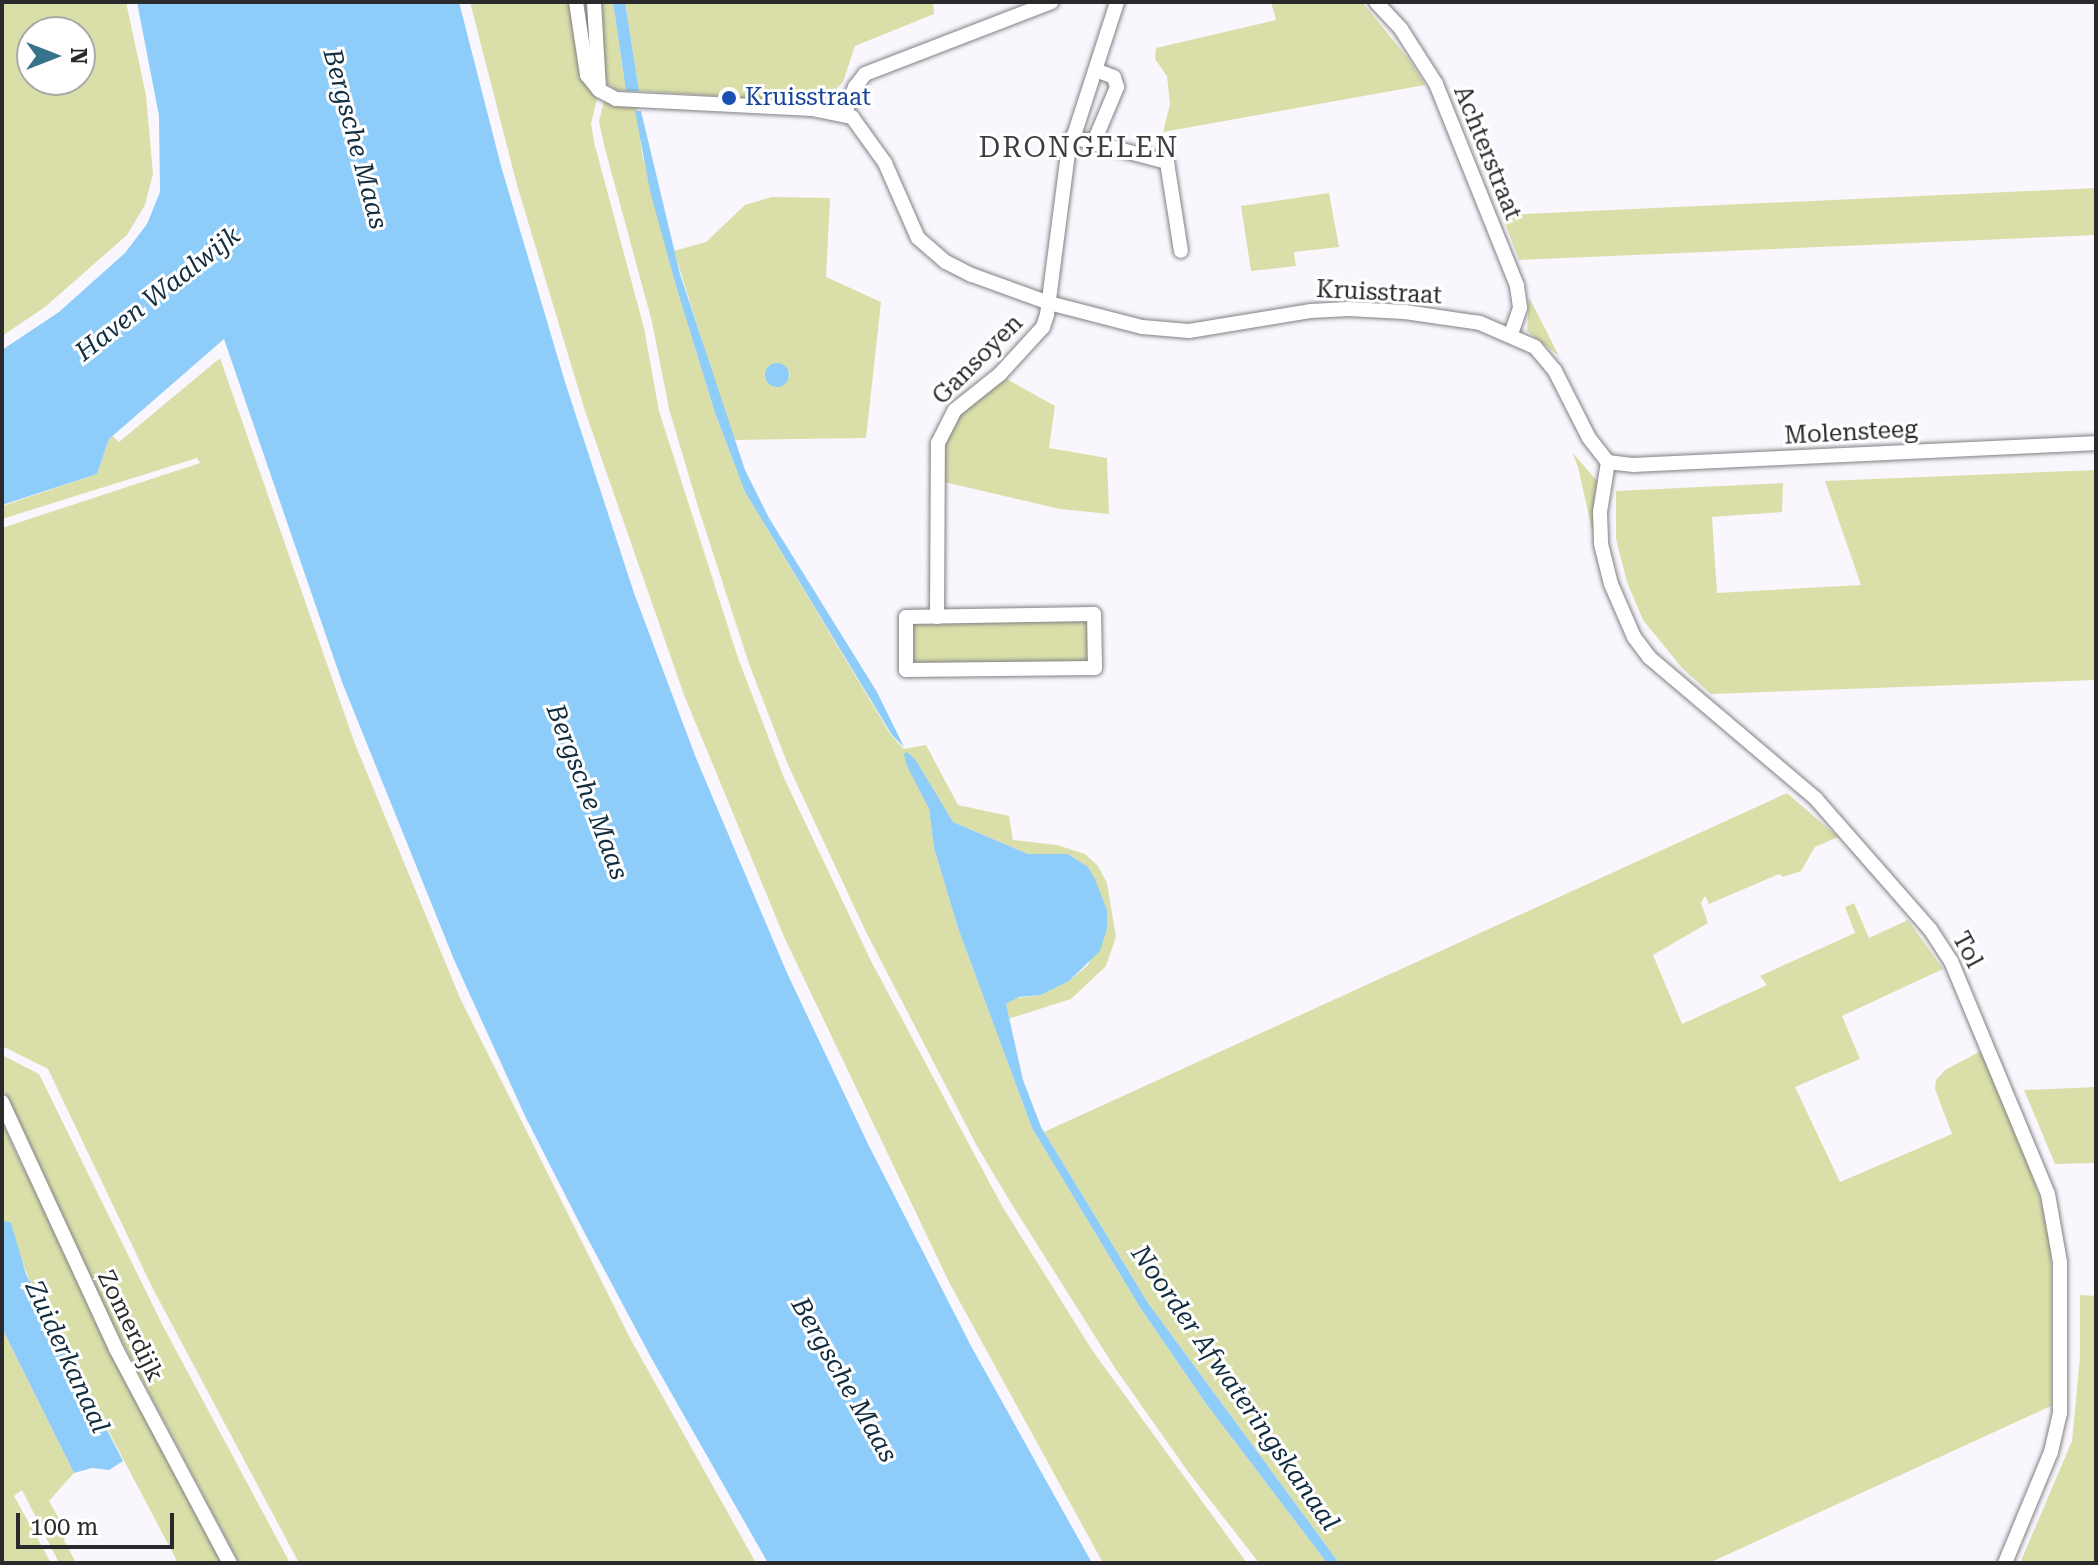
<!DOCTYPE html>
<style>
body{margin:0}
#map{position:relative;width:2098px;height:1565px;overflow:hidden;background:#f9f7fd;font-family:"Roboto Serif",serif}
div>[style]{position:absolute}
.green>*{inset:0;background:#dadfa9}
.water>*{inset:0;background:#8eccf9}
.round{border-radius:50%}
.roads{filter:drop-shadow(0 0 2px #818085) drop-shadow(0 0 2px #818085)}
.minor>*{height:14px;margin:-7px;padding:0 7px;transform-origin:7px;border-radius:7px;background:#fff}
.dots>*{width:22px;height:22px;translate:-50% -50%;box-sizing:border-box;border:4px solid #fff;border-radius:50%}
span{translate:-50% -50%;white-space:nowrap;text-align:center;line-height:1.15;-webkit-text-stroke:6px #fff;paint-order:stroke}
.transit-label{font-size:24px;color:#164399}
.left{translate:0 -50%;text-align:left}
.street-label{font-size:24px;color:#2a292b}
.water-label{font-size:26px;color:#112d3f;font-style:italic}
.quarter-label{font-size:28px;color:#3e3d41;letter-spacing:2px}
.frame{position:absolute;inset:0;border:4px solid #2a292b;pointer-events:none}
.north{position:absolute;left:16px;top:16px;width:80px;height:80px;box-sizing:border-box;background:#fff;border:2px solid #aaa9aa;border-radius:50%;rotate:90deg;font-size:22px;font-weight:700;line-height:32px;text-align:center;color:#2a292b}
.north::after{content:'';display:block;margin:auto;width:28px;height:36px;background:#38728b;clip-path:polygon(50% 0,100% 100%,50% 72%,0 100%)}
.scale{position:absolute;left:16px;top:1513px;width:158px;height:36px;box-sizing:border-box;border:4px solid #2a292b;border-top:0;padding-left:10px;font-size:24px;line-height:28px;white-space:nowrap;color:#2a292b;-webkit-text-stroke:6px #fff;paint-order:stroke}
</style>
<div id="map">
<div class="green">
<div style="clip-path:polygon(evenodd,2px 2px,126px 2px,146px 95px,153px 174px,145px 205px,127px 235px,45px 307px,2px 336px,2px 2px,32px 32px,80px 32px,80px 80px,32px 80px,32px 32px)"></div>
<div style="clip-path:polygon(470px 2px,572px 2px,598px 95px,591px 124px,595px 146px,644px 328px,659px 411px,738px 658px,784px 778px,871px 961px,1002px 1206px,1092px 1350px,1247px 1563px,1103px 1563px,950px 1284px,785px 939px,684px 695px,585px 411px,517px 185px)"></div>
<div style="clip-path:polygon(600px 2px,613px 2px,626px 91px,616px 90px,608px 84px,604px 74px)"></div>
<div style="clip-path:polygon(625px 2px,933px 2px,934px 14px,855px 46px,843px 82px,823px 103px,639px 91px)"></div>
<div style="clip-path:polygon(1271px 2px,1362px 2px,1410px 61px,1425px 85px,1163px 132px,1170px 104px,1167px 76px,1155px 59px,1156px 48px,1276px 20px)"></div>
<div style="clip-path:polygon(604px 101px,636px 103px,642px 154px,676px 286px,715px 413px,745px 492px,891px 735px,904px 749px,926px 745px,958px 805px,1009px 816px,1013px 840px,1057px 845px,1085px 854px,1098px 866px,1107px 883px,1116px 937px,1106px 966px,1071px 999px,1008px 1019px,1006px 1004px,1011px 999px,1041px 995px,1069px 981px,1088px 965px,1107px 928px,1088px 867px,1068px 854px,1028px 854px,953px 822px,913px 760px,908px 763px,929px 809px,934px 848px,958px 928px,1032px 1128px,1141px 1309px,1207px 1405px,1327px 1563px,1259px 1563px,1189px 1473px,1115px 1368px,1011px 1203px,977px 1146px,866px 932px,788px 765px,749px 664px,699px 510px,669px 409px,652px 322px,604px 145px,599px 121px)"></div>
<div style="clip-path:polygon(2096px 188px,2096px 235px,1519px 260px,1502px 215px)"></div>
<div style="clip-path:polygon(1329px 193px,1339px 247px,1294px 252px,1296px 266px,1251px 271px,1241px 206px)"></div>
<div style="clip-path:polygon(evenodd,772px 197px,830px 198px,826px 277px,881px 302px,866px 438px,733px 440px,674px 251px,706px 242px,745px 205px,772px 197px,790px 372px,789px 378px,777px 386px,772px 386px,764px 374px,790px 372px)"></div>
<div style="clip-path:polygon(1529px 298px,1531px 301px,1559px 356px,1527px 331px)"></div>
<div style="clip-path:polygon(220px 358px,355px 744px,460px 998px,631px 1340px,756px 1563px,299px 1563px,152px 1287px,48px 1069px,2px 1046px,2px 528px,200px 463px,197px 458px,2px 519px,2px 506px,97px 474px,109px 439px,113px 436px,119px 442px)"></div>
<div style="clip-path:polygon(1003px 377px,1055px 406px,1049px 448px,1107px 458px,1109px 514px,1060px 509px,940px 481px,945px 440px,959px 416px)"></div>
<div style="clip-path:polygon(1572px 452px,1598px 482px,1593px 534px,1578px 467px)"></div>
<div style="clip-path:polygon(2096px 470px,2096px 680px,1711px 694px,1682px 668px,1643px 620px,1627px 582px,1616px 539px,1616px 491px,1783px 483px,1782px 512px,1712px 517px,1717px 593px,1861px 585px,1825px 481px)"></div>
<div style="clip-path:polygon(1087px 620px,1087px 663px,913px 663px,910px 628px,913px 621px)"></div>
<div style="clip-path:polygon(1787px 793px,1838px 837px,1815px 847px,1801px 871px,1783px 877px,1779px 874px,1709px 904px,1705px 896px,1701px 903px,1708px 923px,1653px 955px,1682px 1024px,1767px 985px,1760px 976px,1855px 933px,1845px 907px,1854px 903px,1869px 938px,1908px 920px,1943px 969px,1842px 1016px,1860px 1059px,1795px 1087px,1840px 1182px,1952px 1134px,1935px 1089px,1936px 1080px,1945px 1070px,1981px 1051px,2011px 1118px,2040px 1198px,2051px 1248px,2051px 1406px,1709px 1563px,1339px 1563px,1148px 1303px,1044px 1132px)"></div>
<div style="clip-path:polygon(2px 1055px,39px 1074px,163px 1326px,290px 1563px,239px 1563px,111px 1321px,64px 1225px,2px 1086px)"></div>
<div style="clip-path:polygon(2096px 1087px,2096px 1163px,2055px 1164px,2024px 1090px)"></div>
<div style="clip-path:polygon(2px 1120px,14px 1149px,224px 1563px,178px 1563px,31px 1284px,6px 1221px,2px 1220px)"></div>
<div style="clip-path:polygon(2080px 1295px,2096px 1296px,2096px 1563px,2020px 1563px,2072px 1441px,2080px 1357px)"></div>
<div style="clip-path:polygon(2px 1328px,74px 1473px,49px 1501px,67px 1533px,64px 1540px,76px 1563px,59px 1563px,22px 1490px,14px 1496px,51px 1563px,2px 1563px)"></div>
</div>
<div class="water">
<div style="clip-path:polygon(137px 2px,459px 2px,501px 166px,565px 382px,634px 593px,696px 758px,787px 973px,868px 1144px,971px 1346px,1092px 1563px,768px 1563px,653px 1361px,582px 1228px,526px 1118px,455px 962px,342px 682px,224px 339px,109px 439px,97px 474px,2px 505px,2px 350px,59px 312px,125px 253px,147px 224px,160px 192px,159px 116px)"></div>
<div style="clip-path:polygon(613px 2px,625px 2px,639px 91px,626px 91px)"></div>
<div style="clip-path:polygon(635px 111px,641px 111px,680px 274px,745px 470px,769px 518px,877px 692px,904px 747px,892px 735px,745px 492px,715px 413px,676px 286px,650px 191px)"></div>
<div class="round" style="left:765px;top:363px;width:24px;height:24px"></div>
<div style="clip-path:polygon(907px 752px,915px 759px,953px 822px,1028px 854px,1068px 854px,1088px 867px,1095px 879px,1107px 910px,1107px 928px,1100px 951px,1069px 981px,1041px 995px,1019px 997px,1006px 1004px,1023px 1080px,1041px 1127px,1148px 1303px,1339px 1563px,1327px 1563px,1207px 1405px,1141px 1309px,1032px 1128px,958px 928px,934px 848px,929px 809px,906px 764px,904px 754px)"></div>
<div style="clip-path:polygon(2px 1220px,11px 1223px,26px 1274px,123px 1461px,109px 1470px,92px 1468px,74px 1473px,2px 1328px)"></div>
</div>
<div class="roads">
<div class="minor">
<div style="left:576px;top:2px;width:74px;rotate:81.4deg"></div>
<div style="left:587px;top:75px;width:19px;rotate:51deg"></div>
<div style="left:599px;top:90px;width:19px;rotate:28deg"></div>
<div style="left:616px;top:99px;width:196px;rotate:2.9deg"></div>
<div style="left:812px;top:109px;width:41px;rotate:11.3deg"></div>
<div style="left:852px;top:117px;width:57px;rotate:54.3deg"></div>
<div style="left:885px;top:163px;width:82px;rotate:66.3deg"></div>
<div style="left:918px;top:238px;width:37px;rotate:41deg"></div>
<div style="left:946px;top:262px;width:29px;rotate:27deg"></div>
<div style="left:972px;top:275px;width:82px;rotate:20deg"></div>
<div style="left:1049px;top:303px;width:96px;rotate:14.5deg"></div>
<div style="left:1142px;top:327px;width:47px;rotate:4.9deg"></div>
<div style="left:1189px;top:331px;width:124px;rotate:-9.3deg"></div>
<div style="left:1311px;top:311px;width:37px;rotate:-3deg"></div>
<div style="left:1348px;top:309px;width:57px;rotate:3deg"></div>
<div style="left:1405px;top:312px;width:76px;rotate:8.3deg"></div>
<div style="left:1480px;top:323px;width:60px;rotate:23.6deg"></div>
<div style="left:1535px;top:347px;width:31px;rotate:50deg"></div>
<div style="left:1555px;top:371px;width:75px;rotate:63.1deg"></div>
<div style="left:1589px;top:438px;width:31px;rotate:52deg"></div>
<div style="left:594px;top:2px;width:87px;rotate:86.7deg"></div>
<div style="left:1376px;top:2px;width:37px;rotate:47deg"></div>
<div style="left:1401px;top:29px;width:65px;rotate:57.5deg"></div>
<div style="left:1436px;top:84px;width:218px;rotate:68.1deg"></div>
<div style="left:1517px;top:286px;width:22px;rotate:82deg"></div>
<div style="left:1520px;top:308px;width:28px;rotate:109deg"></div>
<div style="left:845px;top:113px;width:28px;rotate:-69deg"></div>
<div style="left:855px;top:87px;width:16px;rotate:-52deg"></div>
<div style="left:865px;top:74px;width:200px;rotate:-21.1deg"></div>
<div style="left:1072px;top:137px;width:98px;rotate:14.7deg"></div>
<div style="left:1167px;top:162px;width:90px;rotate:81.1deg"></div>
<div style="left:1094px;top:142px;width:60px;rotate:-67.3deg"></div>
<div style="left:1117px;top:87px;width:10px;rotate:-107deg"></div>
<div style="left:1114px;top:77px;width:19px;rotate:-159deg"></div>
<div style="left:1608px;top:462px;width:51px;rotate:99.1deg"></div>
<div style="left:1600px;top:512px;width:32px;rotate:88deg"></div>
<div style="left:1601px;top:544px;width:41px;rotate:76deg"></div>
<div style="left:1611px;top:584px;width:58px;rotate:66.5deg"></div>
<div style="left:1634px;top:637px;width:26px;rotate:53deg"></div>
<div style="left:1650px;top:658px;width:218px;rotate:40.3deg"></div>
<div style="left:1816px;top:799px;width:173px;rotate:48.8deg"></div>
<div style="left:1930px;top:929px;width:38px;rotate:57deg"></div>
<div style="left:1951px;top:961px;width:252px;rotate:67.4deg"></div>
<div style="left:2048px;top:1194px;width:69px;rotate:80deg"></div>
<div style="left:2060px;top:1262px;width:151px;rotate:90deg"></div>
<div style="left:2060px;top:1413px;width:40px;rotate:103deg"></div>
<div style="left:2051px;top:1452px;width:120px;rotate:112.5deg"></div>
<div style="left:1608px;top:462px;width:26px;rotate:7deg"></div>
<div style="left:1634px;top:465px;width:463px;rotate:-2.7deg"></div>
<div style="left:1094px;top:614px;width:54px;rotate:88.9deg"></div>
<div style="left:1095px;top:668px;width:189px;rotate:179.4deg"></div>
<div style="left:906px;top:670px;width:53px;rotate:-90deg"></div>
<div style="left:906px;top:617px;width:188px;rotate:-0.9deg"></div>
<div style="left:937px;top:617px;width:174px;rotate:-89.7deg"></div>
<div style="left:938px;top:443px;width:37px;rotate:-63deg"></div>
<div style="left:955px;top:410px;width:58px;rotate:-38.7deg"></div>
<div style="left:1000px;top:374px;width:64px;rotate:-47.5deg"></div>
<div style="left:1043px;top:327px;width:13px;rotate:-72deg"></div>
<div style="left:1047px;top:315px;width:162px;rotate:-82.6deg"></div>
<div style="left:1068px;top:154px;width:160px;rotate:-72.1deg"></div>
<div style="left:2px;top:1102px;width:272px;rotate:65.2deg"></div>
<div style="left:116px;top:1349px;width:242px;rotate:62deg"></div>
</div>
</div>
<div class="dots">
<div style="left:729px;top:98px;background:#1a4fb4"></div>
</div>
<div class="transit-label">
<span class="left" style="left:745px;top:98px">Kruisstraat</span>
</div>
<div class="street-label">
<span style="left:1487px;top:153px;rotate:68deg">Achterstraat</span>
<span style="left:1379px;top:293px;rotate:3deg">Kruisstraat</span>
<span style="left:978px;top:360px;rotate:-45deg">Gansoyen</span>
<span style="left:1851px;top:433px;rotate:-3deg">Molensteeg</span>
<span style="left:1967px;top:950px;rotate:62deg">Tol</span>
<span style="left:130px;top:1326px;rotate:64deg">Zomerdijk</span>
</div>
<div class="water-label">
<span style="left:355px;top:139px;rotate:75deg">Bergsche Maas</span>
<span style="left:158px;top:294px;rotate:-38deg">Haven Waalwijk</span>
<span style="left:587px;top:792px;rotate:69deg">Bergsche Maas</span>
<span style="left:67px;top:1357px;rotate:65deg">Zuiderkanaal</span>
<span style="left:844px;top:1380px;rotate:60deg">Bergsche Maas</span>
<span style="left:1235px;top:1388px;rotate:55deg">Noorder Afwateringskanaal</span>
</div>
<div class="quarter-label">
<span style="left:1079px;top:148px">DRONGELEN</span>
</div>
<div class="frame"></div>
<div class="north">N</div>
<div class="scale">100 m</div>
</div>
